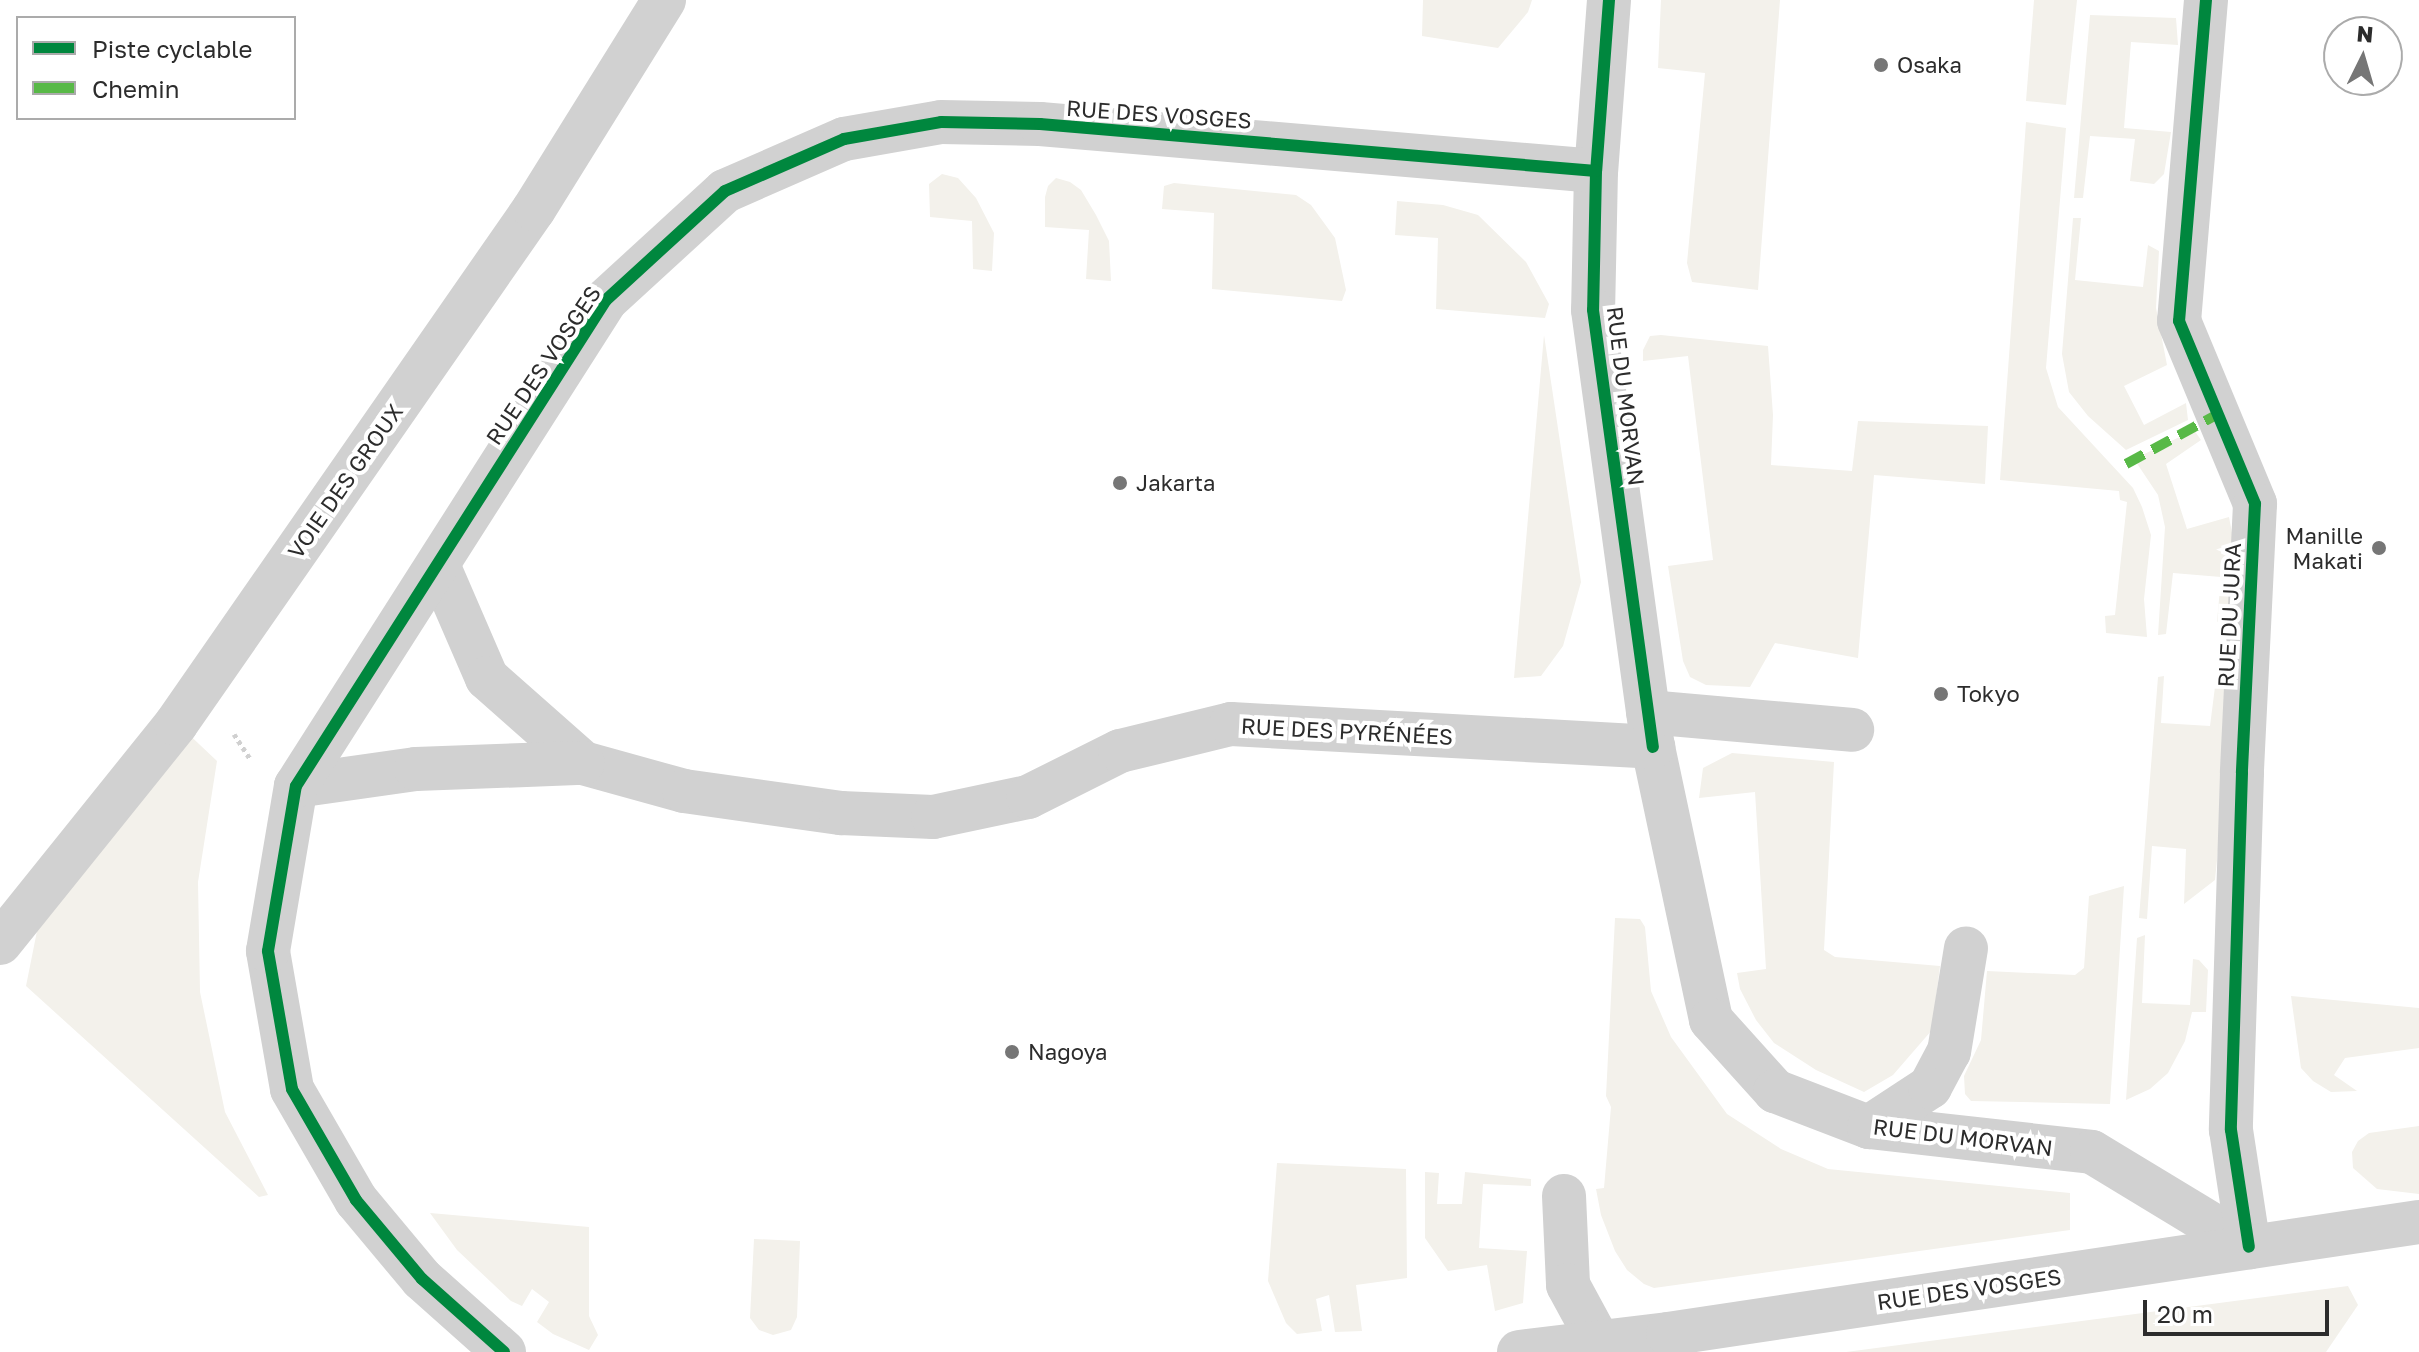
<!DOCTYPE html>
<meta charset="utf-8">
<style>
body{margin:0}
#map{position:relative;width:2419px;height:1352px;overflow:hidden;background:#fff;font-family:"Golos Text",sans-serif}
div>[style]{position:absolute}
.green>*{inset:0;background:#f3f1eb}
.path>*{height:5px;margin-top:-2.5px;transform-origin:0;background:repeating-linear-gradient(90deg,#d0d0d0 0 4px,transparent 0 8px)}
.minor>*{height:44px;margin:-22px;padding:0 22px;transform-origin:22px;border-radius:22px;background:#d1d1d1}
.quiet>*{height:10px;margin-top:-5px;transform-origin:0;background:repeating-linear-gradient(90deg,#58b947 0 20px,transparent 0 30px)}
.cycleway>*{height:12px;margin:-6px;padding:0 6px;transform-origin:6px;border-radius:6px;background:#00873e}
.dots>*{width:22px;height:22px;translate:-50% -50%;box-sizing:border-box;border:4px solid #fff;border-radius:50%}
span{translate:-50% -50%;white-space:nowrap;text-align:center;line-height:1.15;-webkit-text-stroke:8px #fff;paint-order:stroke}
.poi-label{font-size:22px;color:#2c2c2c}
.left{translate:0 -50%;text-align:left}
.right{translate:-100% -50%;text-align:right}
.street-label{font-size:22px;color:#2c2c2c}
.legend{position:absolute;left:16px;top:16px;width:280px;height:104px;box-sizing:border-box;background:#fff;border:2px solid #ababab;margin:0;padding:10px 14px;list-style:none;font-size:24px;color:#2c2c2c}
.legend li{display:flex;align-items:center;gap:16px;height:40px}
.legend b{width:40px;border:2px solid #ababab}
.north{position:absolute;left:2323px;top:16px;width:80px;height:80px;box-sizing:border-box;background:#fff;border:2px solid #ababab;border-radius:50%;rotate:5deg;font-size:22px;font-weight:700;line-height:32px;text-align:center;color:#2c2c2c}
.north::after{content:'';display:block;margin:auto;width:28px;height:36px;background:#767676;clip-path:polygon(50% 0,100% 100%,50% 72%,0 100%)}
.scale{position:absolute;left:2143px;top:1300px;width:186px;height:36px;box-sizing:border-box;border:4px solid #2c2c2c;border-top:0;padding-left:10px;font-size:24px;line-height:28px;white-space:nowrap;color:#2c2c2c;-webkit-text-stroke:6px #fff;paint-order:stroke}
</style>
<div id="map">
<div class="green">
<div style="clip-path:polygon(1423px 0,1532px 0,1528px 12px,1498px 48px,1422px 36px)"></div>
<div style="clip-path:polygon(1661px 0,1780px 0,1758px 290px,1692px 282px,1687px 263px,1705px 73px,1658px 68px)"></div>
<div style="clip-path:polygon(2034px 0,2077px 0,2066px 105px,2026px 101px)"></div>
<div style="clip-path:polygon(2090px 15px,2176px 18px,2178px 45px,2131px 42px,2124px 128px,2171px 132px,2164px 174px,2154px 184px,2130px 181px,2135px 139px,2090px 136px,2083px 198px,2074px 198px)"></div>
<div style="clip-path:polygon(2026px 122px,2066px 128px,2046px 368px,2058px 407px,2133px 488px,2142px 507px,2151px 535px,2144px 599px,2147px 637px,2106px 633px,2105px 616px,2115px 615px,2127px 502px,2120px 500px,2119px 491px,2000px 480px)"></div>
<div style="clip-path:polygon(942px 174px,958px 178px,976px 198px,994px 233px,992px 271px,973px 269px,972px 221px,930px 217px,929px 184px)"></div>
<div style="clip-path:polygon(1056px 178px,1070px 182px,1081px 190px,1096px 215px,1109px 241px,1111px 281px,1086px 279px,1089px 230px,1045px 227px,1045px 197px,1048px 186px)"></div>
<div style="clip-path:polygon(1174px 183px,1296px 195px,1311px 205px,1335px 238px,1346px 290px,1342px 301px,1212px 289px,1214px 213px,1162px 209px,1164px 186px)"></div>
<div style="clip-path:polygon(1397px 201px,1443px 205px,1478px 215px,1526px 262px,1549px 304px,1545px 318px,1436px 309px,1438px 238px,1395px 235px)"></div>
<div style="clip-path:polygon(2073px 218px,2081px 218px,2075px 280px,2143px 287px,2148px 245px,2159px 251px,2156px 308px,2167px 365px,2124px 386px,2144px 425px,2186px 403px,2188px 420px,2126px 450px,2088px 416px,2069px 392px,2062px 354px)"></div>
<div style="clip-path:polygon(1544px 335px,1581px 582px,1563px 646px,1541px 676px,1514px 678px)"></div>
<div style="clip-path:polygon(1661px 335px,1768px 346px,1773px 415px,1771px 465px,1852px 471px,1858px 421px,1988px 426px,1985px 484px,1874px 475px,1858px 658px,1775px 643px,1750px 687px,1706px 685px,1690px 677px,1683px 661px,1668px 566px,1713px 560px,1688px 356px,1643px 361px,1643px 350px,1650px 336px)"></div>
<div style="clip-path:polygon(2194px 430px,2201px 440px,2166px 464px,2187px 529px,2229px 517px,2238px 565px,2233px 616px,2217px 622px,2221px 577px,2173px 573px,2166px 634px,2158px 635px,2165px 527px,2158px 495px,2134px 459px)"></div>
<div style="clip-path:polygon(2164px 676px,2161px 723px,2210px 726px,2216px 679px,2234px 691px,2215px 880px,2184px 904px,2186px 849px,2152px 846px,2147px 919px,2139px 918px,2158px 677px)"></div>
<div style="clip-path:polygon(181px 727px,217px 761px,198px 882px,200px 992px,225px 1112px,268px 1195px,259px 1197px,26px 986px,45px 891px)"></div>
<div style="clip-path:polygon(1732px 753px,1834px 762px,1824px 950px,1835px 957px,1940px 966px,1932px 1030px,1893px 1075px,1864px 1092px,1816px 1070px,1774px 1043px,1756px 1020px,1740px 989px,1737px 973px,1766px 969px,1755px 792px,1699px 798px,1703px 768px)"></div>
<div style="clip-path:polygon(2124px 886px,2110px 1104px,1971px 1101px,1965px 1094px,1964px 1076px,1981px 1040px,1987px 971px,2075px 975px,2084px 968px,2089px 896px)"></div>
<div style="clip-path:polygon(1615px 918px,1640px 919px,1645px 927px,1651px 991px,1671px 1037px,1727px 1114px,1781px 1149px,1828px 1169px,2070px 1193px,2070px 1230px,1654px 1288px,1644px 1284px,1627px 1270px,1615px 1251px,1601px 1215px,1596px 1189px,1604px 1188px,1611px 1107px,1606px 1096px)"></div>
<div style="clip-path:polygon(2145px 935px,2142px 1003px,2190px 1005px,2193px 959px,2199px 960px,2208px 970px,2206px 1012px,2192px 1012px,2185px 1041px,2168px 1073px,2150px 1089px,2126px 1100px,2137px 938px)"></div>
<div style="clip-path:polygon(2291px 996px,2419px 1008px,2419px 1048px,2345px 1058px,2334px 1075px,2357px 1091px,2331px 1092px,2313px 1081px,2301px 1068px)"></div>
<div style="clip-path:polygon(2419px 1126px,2419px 1194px,2377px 1189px,2353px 1168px,2352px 1152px,2358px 1141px,2369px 1133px)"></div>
<div style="clip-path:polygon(1277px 1163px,1406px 1169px,1407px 1278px,1356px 1285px,1362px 1331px,1335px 1332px,1329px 1295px,1316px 1299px,1322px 1331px,1297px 1334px,1286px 1323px,1268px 1281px)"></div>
<div style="clip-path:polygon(1425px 1172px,1439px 1173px,1437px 1204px,1462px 1204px,1465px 1172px,1531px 1179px,1531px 1186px,1483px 1184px,1479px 1248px,1527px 1251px,1523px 1303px,1495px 1311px,1487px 1265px,1448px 1271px,1425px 1238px)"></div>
<div style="clip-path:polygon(430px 1213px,589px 1227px,589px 1316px,598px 1335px,589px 1350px,553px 1334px,537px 1322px,549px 1302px,532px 1289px,522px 1306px,511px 1301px,457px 1250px)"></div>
<div style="clip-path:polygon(754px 1239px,800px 1241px,797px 1317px,791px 1330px,773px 1335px,759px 1330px,750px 1318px)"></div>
<div style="clip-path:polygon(2348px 1286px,2358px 1305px,2326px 1352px,1846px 1352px)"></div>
</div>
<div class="path">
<div style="left:234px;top:734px;width:30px;rotate:57deg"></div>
</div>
<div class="minor">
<div style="left:1609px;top:0;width:171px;rotate:94.3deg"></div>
<div style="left:1596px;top:171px;width:139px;rotate:91.2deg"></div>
<div style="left:1593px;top:310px;width:441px;rotate:82.2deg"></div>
<div style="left:1653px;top:747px;width:279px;rotate:78deg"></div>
<div style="left:1711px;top:1020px;width:96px;rotate:48deg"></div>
<div style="left:1775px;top:1091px;width:101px;rotate:21deg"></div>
<div style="left:1869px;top:1127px;width:224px;rotate:6.4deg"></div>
<div style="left:2092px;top:1152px;width:184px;rotate:31.2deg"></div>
<div style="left:2206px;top:0;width:322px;rotate:94.8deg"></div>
<div style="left:2179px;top:321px;width:198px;rotate:67.4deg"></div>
<div style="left:2255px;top:504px;width:269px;rotate:92.8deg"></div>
<div style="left:2242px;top:773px;width:357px;rotate:91.8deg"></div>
<div style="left:2231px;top:1130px;width:118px;rotate:81.3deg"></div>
<div style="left:438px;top:565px;width:123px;rotate:66.6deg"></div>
<div style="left:487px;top:678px;width:128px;rotate:41.5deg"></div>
<div style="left:583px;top:763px;width:105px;rotate:15.5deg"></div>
<div style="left:684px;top:791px;width:159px;rotate:8deg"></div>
<div style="left:841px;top:813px;width:92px;rotate:2.5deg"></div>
<div style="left:933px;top:817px;width:97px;rotate:-11.9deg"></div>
<div style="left:1028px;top:797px;width:103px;rotate:-26.6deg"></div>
<div style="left:1120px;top:751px;width:114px;rotate:-13.7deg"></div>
<div style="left:1231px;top:724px;width:423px;rotate:3.1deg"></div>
<div style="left:1648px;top:712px;width:205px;rotate:5deg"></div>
<div style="left:296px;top:786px;width:121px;rotate:-8.1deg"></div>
<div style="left:416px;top:769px;width:167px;rotate:-2.1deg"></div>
<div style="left:0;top:943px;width:281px;rotate:-51.2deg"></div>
<div style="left:176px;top:724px;width:627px;rotate:-55.2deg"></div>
<div style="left:534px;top:209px;width:246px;rotate:-58.1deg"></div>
<div style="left:1869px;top:1127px;width:73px;rotate:-33.3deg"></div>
<div style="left:1930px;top:1087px;width:40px;rotate:-62deg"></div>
<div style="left:1949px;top:1052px;width:105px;rotate:-80.7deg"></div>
<div style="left:1564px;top:1196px;width:89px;rotate:87.4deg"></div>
<div style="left:1568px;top:1285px;width:65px;rotate:61.5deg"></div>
<div style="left:504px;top:1352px;width:110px;rotate:-138.3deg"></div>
<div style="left:422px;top:1279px;width:103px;rotate:-129.9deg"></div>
<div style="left:356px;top:1200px;width:128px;rotate:-120deg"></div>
<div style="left:292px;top:1089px;width:140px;rotate:-99.9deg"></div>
<div style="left:268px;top:951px;width:167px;rotate:-80.4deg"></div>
<div style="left:296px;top:786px;width:576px;rotate:-57.47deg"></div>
<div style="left:606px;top:300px;width:161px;rotate:-42.5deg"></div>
<div style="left:725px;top:191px;width:130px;rotate:-23.6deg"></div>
<div style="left:844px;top:139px;width:98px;rotate:-9.9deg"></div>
<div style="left:941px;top:122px;width:99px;rotate:1.2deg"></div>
<div style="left:1040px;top:124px;width:558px;rotate:4.83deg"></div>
<div style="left:1519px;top:1352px;width:150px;rotate:-6.9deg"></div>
<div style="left:1668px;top:1334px;width:759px;rotate:-8.48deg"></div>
</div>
<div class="quiet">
<div style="left:2126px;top:464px;width:105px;rotate:-28.5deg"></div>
</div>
<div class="cycleway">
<div style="left:1609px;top:0;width:171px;rotate:94.3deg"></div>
<div style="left:1596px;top:171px;width:139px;rotate:91.2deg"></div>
<div style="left:1593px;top:310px;width:441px;rotate:82.2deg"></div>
<div style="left:2206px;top:0;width:322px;rotate:94.8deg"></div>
<div style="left:2179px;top:321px;width:198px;rotate:67.4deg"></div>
<div style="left:2255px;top:504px;width:269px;rotate:92.8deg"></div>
<div style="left:2242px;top:773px;width:357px;rotate:91.8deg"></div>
<div style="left:2231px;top:1130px;width:118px;rotate:81.3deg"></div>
<div style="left:504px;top:1352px;width:110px;rotate:-138.3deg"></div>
<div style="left:422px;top:1279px;width:103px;rotate:-129.9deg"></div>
<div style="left:356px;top:1200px;width:128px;rotate:-120deg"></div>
<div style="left:292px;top:1089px;width:140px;rotate:-99.9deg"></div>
<div style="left:268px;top:951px;width:167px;rotate:-80.4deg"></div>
<div style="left:296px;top:786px;width:576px;rotate:-57.47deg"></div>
<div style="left:606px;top:300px;width:161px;rotate:-42.5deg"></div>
<div style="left:725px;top:191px;width:130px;rotate:-23.6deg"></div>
<div style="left:844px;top:139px;width:98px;rotate:-9.9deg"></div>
<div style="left:941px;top:122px;width:99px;rotate:1.2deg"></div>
<div style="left:1040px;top:124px;width:558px;rotate:4.83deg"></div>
</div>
<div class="dots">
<div style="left:1881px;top:65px;background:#767676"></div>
<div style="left:1120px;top:483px;background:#767676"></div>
<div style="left:2379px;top:548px;background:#767676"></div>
<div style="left:1941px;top:694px;background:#767676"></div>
<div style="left:1012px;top:1052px;background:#767676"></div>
</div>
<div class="poi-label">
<span class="left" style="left:1897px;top:65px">Osaka</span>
<span class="left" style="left:1136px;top:483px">Jakarta</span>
<span class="right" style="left:2363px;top:548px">Manille<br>Makati</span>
<span class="left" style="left:1957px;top:694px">Tokyo</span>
<span class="left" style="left:1028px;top:1052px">Nagoya</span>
</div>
<div class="street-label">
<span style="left:1159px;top:114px;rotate:4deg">RUE DES VOSGES</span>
<span style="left:543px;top:365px;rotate:-56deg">RUE DES VOSGES</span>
<span style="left:1626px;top:396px;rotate:83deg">RUE DU MORVAN</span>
<span style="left:345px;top:481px;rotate:-55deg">VOIE DES GROUX</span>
<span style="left:2229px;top:615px;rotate:-87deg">RUE DU JURA</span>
<span style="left:1347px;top:731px;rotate:3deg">RUE DES PYRÉNÉES</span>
<span style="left:1963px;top:1137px;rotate:7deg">RUE DU MORVAN</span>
<span style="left:1969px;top:1289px;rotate:-8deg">RUE DES VOSGES</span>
</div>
<ul class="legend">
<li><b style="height:10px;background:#00873e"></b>Piste cyclable</li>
<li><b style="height:10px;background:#58b947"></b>Chemin</li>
</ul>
<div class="north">N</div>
<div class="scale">20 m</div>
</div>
